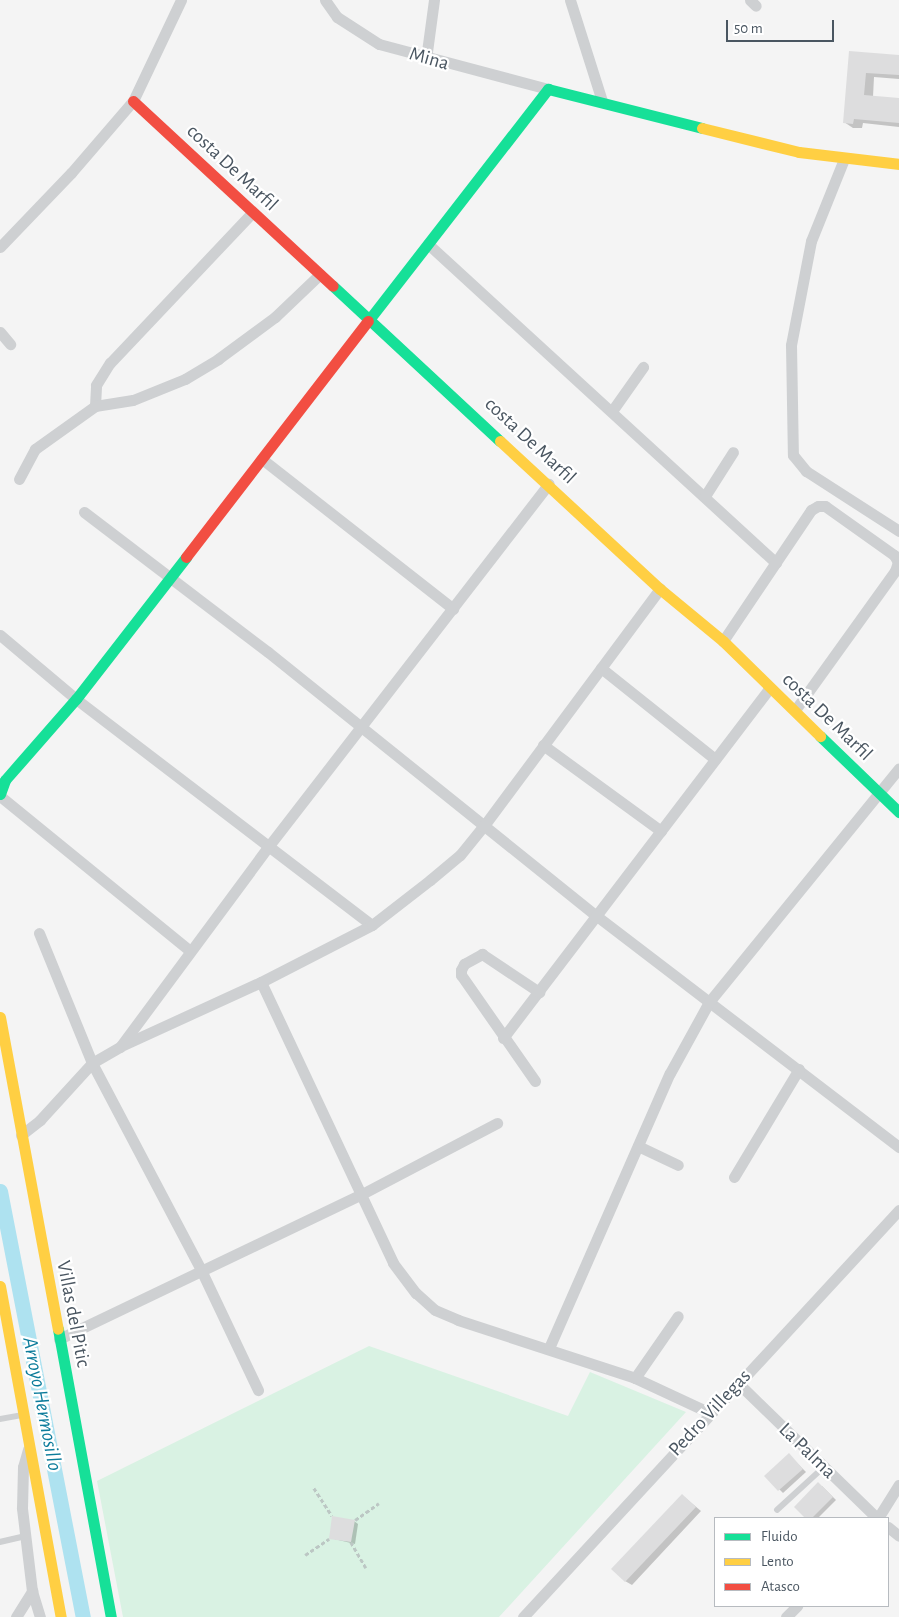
<!DOCTYPE html>
<style>
body{margin:0}
#map{position:relative;width:899px;height:1617px;overflow:hidden;background:#f4f4f4;font-family:"Alegreya Sans",sans-serif}
div>[style]{position:absolute}
.green>*{inset:0;background:#d9f2e3}
.shadow>*{inset:0;background:#0003}
.canal>*{height:15px;margin:-7.5px;padding:0 7.5px;transform-origin:7.5px;border-radius:7.5px;background:#aee2f0}
.building>*{inset:0;background:#ddddde}
.path>*{height:2.5px;margin-top:-1.25px;transform-origin:0;background:repeating-linear-gradient(90deg,#bcc7c4 0 4px,transparent 0 6.5px)}
.lane>*{height:5.5px;margin:-2.75px;padding:0 2.75px;transform-origin:2.75px;border-radius:2.75px;background:#ced0d2}
.street>*{height:11px;margin:-5.5px;padding:0 5.5px;transform-origin:5.5px;border-radius:5.5px;background:#ced0d2}
.fast>*{height:11px;margin:-5.5px;padding:0 5.5px;transform-origin:5.5px;border-radius:5.5px;background:#16e098}
.slow>*{height:11px;margin:-5.5px;padding:0 5.5px;transform-origin:5.5px;border-radius:5.5px;background:#ffcf43}
.jam>*{height:11px;margin:-5.5px;padding:0 5.5px;transform-origin:5.5px;border-radius:5.5px;background:#f24e42}
span{translate:-50% -50%;white-space:nowrap;text-align:center;line-height:1.15;-webkit-text-stroke:4.5px #fff;paint-order:stroke}
.street-label{font-size:20px;color:#4a5661}
.water-label{font-size:21px;color:#0c7c9b;font-style:italic}
.legend{position:absolute;left:714px;top:1517px;width:175px;height:90px;box-sizing:border-box;background:#fff;border:1px solid #b7bbc0;margin:0;padding:6px 9px;list-style:none;font-size:15px;color:#4a5661}
.legend li{display:flex;align-items:center;gap:10px;height:25px}
.legend b{width:25px;border:1px solid #b7bbc0}
.scale{position:absolute;left:726px;top:20px;width:108px;height:22px;box-sizing:border-box;border:2px solid #4a5661;border-top:0;padding-left:6px;font-size:15px;line-height:18px;white-space:nowrap;color:#4a5661;-webkit-text-stroke:4px #fff;paint-order:stroke}
</style>
<div id="map">
<div class="green">
<div style="clip-path:polygon(369px 1346px,568px 1416px,590px 1372px,686px 1412px,499px 1617px,123px 1617px,97px 1481px)"></div>
</div>
<div class="shadow">
<div style="clip-path:polygon(850px 53px,899px 56px,899px 79px,874px 77px,873px 97px,899px 99px,899px 127px,863px 123px,862px 128px,853px 128px,844px 122px)"></div>
<div style="clip-path:polygon(789px 1455px,806px 1472px,783px 1493px,766px 1476px)"></div>
<div style="clip-path:polygon(822px 1486px,836px 1500px,818px 1518px,807px 1518px,796px 1507px)"></div>
<div style="clip-path:polygon(682px 1495px,701px 1511px,632px 1585px,625px 1581px)"></div>
<div style="clip-path:polygon(354px 1521px,358px 1524px,355px 1544px,330px 1538px)"></div>
</div>
<div class="canal">
<div style="left:0;top:1191px;width:434px;rotate:79deg"></div>
</div>
<div class="building">
<div style="clip-path:polygon(849px 51px,899px 55px,899px 75px,866px 73px,864px 95px,899px 98px,899px 123px,854px 119px,853px 124px,843px 123px)"></div>
<div style="clip-path:polygon(789px 1453px,803px 1469px,778px 1491px,764px 1476px)"></div>
<div style="clip-path:polygon(818px 1482px,833px 1497px,812px 1518px,805px 1518px,794px 1507px)"></div>
<div style="clip-path:polygon(682px 1494px,696px 1507px,625px 1582px,611px 1569px)"></div>
<div style="clip-path:polygon(332px 1516px,355px 1520px,351px 1542px,329px 1539px)"></div>
</div>
<div class="path">
<div style="left:314px;top:1488px;width:33px;rotate:57deg"></div>
<div style="left:355px;top:1520px;width:29px;rotate:-35deg"></div>
<div style="left:351px;top:1542px;width:30px;rotate:60deg"></div>
<div style="left:305px;top:1555px;width:29px;rotate:-34deg"></div>
</div>
<div class="lane">
<div style="left:0;top:1419px;width:23px;rotate:-10deg"></div>
<div style="left:777px;top:1510px;width:64px;rotate:-42.5deg"></div>
<div style="left:0;top:1542px;width:26px;rotate:-13deg"></div>
</div>
<div class="street">
<div style="left:325px;top:0;width:21px;rotate:55deg"></div>
<div style="left:337px;top:17px;width:50px;rotate:32.7deg"></div>
<div style="left:379px;top:44px;width:175px;rotate:14.9deg"></div>
<div style="left:570px;top:0;width:106px;rotate:72.4deg"></div>
<div style="left:750px;top:0;width:8px;rotate:45deg"></div>
<div style="left:426px;top:59px;width:60px;rotate:-82.3deg"></div>
<div style="left:844px;top:159px;width:88px;rotate:111.9deg"></div>
<div style="left:811px;top:241px;width:106px;rotate:100.9deg"></div>
<div style="left:791px;top:345px;width:110px;rotate:89deg"></div>
<div style="left:793px;top:455px;width:21px;rotate:51deg"></div>
<div style="left:806px;top:471px;width:111px;rotate:32.8deg"></div>
<div style="left:428px;top:244px;width:472px;rotate:42.5deg"></div>
<div style="left:0;top:247px;width:103px;rotate:-46.2deg"></div>
<div style="left:71px;top:173px;width:95px;rotate:-49.3deg"></div>
<div style="left:133px;top:101px;width:112px;rotate:-64.6deg"></div>
<div style="left:0;top:332px;width:16px;rotate:50deg"></div>
<div style="left:95px;top:406px;width:21px;rotate:-87deg"></div>
<div style="left:96px;top:385px;width:26px;rotate:-58deg"></div>
<div style="left:110px;top:363px;width:207px;rotate:-46.6deg"></div>
<div style="left:612px;top:411px;width:54px;rotate:-54.8deg"></div>
<div style="left:262px;top:459px;width:243px;rotate:38.1deg"></div>
<div style="left:19px;top:479px;width:34px;rotate:-62deg"></div>
<div style="left:35px;top:449px;width:74px;rotate:-35.6deg"></div>
<div style="left:95px;top:406px;width:38px;rotate:-9deg"></div>
<div style="left:133px;top:400px;width:56px;rotate:-22deg"></div>
<div style="left:185px;top:379px;width:39px;rotate:-31deg"></div>
<div style="left:218px;top:359px;width:71px;rotate:-36.4deg"></div>
<div style="left:275px;top:317px;width:62px;rotate:-43.7deg"></div>
<div style="left:705px;top:496px;width:52px;rotate:-57.5deg"></div>
<div style="left:84px;top:512px;width:231px;rotate:37.3deg"></div>
<div style="left:268px;top:652px;width:423px;rotate:38.8deg"></div>
<div style="left:598px;top:917px;width:379px;rotate:37.4deg"></div>
<div style="left:0;top:635px;width:99px;rotate:40.1deg"></div>
<div style="left:76px;top:699px;width:372px;rotate:37.4deg"></div>
<div style="left:723px;top:641px;width:158px;rotate:-56.1deg"></div>
<div style="left:811px;top:510px;width:8px;rotate:-30deg"></div>
<div style="left:818px;top:506px;width:7px"></div>
<div style="left:825px;top:506px;width:85px;rotate:35.4deg"></div>
<div style="left:894px;top:555px;width:8px;rotate:60deg"></div>
<div style="left:898px;top:562px;width:9px;rotate:108deg"></div>
<div style="left:895px;top:571px;width:171px;rotate:125.7deg"></div>
<div style="left:601px;top:668px;width:146px;rotate:38.6deg"></div>
<div style="left:543px;top:745px;width:146px;rotate:36.1deg"></div>
<div style="left:0;top:796px;width:245px;rotate:39.2deg"></div>
<div style="left:39px;top:933px;width:140px;rotate:67.8deg"></div>
<div style="left:92px;top:1063px;width:234px;rotate:62.2deg"></div>
<div style="left:201px;top:1270px;width:133px;rotate:64.6deg"></div>
<div style="left:261px;top:982px;width:310px;rotate:64.8deg"></div>
<div style="left:393px;top:1263px;width:38px;rotate:53deg"></div>
<div style="left:416px;top:1293px;width:25px;rotate:42deg"></div>
<div style="left:435px;top:1310px;width:25px;rotate:23deg"></div>
<div style="left:458px;top:1320px;width:186px;rotate:18.1deg"></div>
<div style="left:635px;top:1378px;width:83px;rotate:25deg"></div>
<div style="left:503px;top:1038px;width:440px;rotate:-52.7deg"></div>
<div style="left:121px;top:1046px;width:154px;rotate:-24.6deg"></div>
<div style="left:261px;top:982px;width:125px;rotate:-27.2deg"></div>
<div style="left:372px;top:925px;width:73px;rotate:-37.8deg"></div>
<div style="left:430px;top:880px;width:39px;rotate:-40deg"></div>
<div style="left:460px;top:855px;width:36px;rotate:-51deg"></div>
<div style="left:483px;top:827px;width:297px;rotate:-53.4deg"></div>
<div style="left:535px;top:1081px;width:129px;rotate:-124.9deg"></div>
<div style="left:461px;top:975px;width:5px;rotate:-90deg"></div>
<div style="left:461px;top:970px;width:7px;rotate:-63deg"></div>
<div style="left:464px;top:964px;width:21px;rotate:-29deg"></div>
<div style="left:482px;top:954px;width:69px;rotate:33.7deg"></div>
<div style="left:21px;top:1135px;width:24px;rotate:-38deg"></div>
<div style="left:40px;top:1120px;width:77px;rotate:-47.6deg"></div>
<div style="left:92px;top:1063px;width:32px;rotate:-30deg"></div>
<div style="left:120px;top:1047px;width:249px;rotate:-53.5deg"></div>
<div style="left:268px;top:847px;width:459px;rotate:-52.3deg"></div>
<div style="left:638px;top:1146px;width:44px;rotate:25.4deg"></div>
<div style="left:734px;top:1177px;width:126px;rotate:-59deg"></div>
<div style="left:59px;top:1339px;width:334px;rotate:-25.6deg"></div>
<div style="left:360px;top:1195px;width:155px;rotate:-27.7deg"></div>
<div style="left:549px;top:1348px;width:300px;rotate:-66.3deg"></div>
<div style="left:670px;top:1073px;width:81px;rotate:-61.2deg"></div>
<div style="left:709px;top:1002px;width:301px;rotate:-50.9deg"></div>
<div style="left:635px;top:1378px;width:75px;rotate:-55.3deg"></div>
<div style="left:738px;top:1383px;width:194px;rotate:44.2deg"></div>
<div style="left:878px;top:1518px;width:39px;rotate:-58deg"></div>
<div style="left:888px;top:1527px;width:14px;rotate:39deg"></div>
<div style="left:32px;top:1591px;width:27px;rotate:73deg"></div>
<div style="left:16px;top:1617px;width:31px;rotate:-58deg"></div>
<div style="left:32px;top:1591px;width:84px;rotate:-96.9deg"></div>
<div style="left:22px;top:1508px;width:41px;rotate:-88.6deg"></div>
<div style="left:23px;top:1467px;width:19px;rotate:-74deg"></div>
<div style="left:523px;top:1617px;width:554px;rotate:-47.27deg"></div>
<div style="left:786px;top:1617px;width:16px;rotate:-45deg"></div>
</div>
<div class="fast">
<div style="left:333px;top:286px;width:228px;rotate:42.9deg"></div>
<div style="left:368px;top:321px;width:294px;rotate:-52.2deg"></div>
<div style="left:548px;top:89px;width:159px;rotate:14.2deg"></div>
<div style="left:820px;top:736px;width:110px;rotate:43.9deg"></div>
<div style="left:0;top:794px;width:15px;rotate:-70deg"></div>
<div style="left:5px;top:780px;width:108px;rotate:-48.8deg"></div>
<div style="left:76px;top:699px;width:180px;rotate:-52.2deg"></div>
<div style="left:58px;top:1329px;width:293px;rotate:79.6deg"></div>
</div>
<div class="slow">
<div style="left:702px;top:128px;width:100px;rotate:13.9deg"></div>
<div style="left:799px;top:152px;width:101px;rotate:6.8deg"></div>
<div style="left:500px;top:441px;width:218px;rotate:42.8deg"></div>
<div style="left:660px;top:589px;width:82px;rotate:39.5deg"></div>
<div style="left:723px;top:641px;width:136px;rotate:44.4deg"></div>
<div style="left:0;top:1017px;width:317px;rotate:79.5deg"></div>
<div style="left:0;top:1286px;width:337px;rotate:79.6deg"></div>
</div>
<div class="jam">
<div style="left:133px;top:101px;width:272px;rotate:42.8deg"></div>
<div style="left:186px;top:557px;width:298px;rotate:-52.4deg"></div>
</div>
<div class="street-label">
<span style="left:429px;top:59px;rotate:16deg">Mina</span>
<span style="left:232px;top:168px;rotate:43deg">costa De Marfil</span>
<span style="left:530px;top:441px;rotate:43deg">costa De Marfil</span>
<span style="left:827px;top:717px;rotate:44deg">costa De Marfil</span>
<span style="left:73px;top:1314px;rotate:79deg">Villas del Pitic</span>
<span style="left:710px;top:1413px;rotate:-47deg">Pedro Villegas</span>
<span style="left:807px;top:1451px;rotate:44deg">La Palma</span>
</div>
<div class="water-label">
<span style="left:42px;top:1404px;rotate:79deg">Arroyo Hermosillo</span>
</div>
<ul class="legend">
<li><b style="height:6px;background:#16e098"></b>Fluido</li>
<li><b style="height:6px;background:#ffcf43"></b>Lento</li>
<li><b style="height:6px;background:#f24e42"></b>Atasco</li>
</ul>
<div class="scale">50 m</div>
</div>
